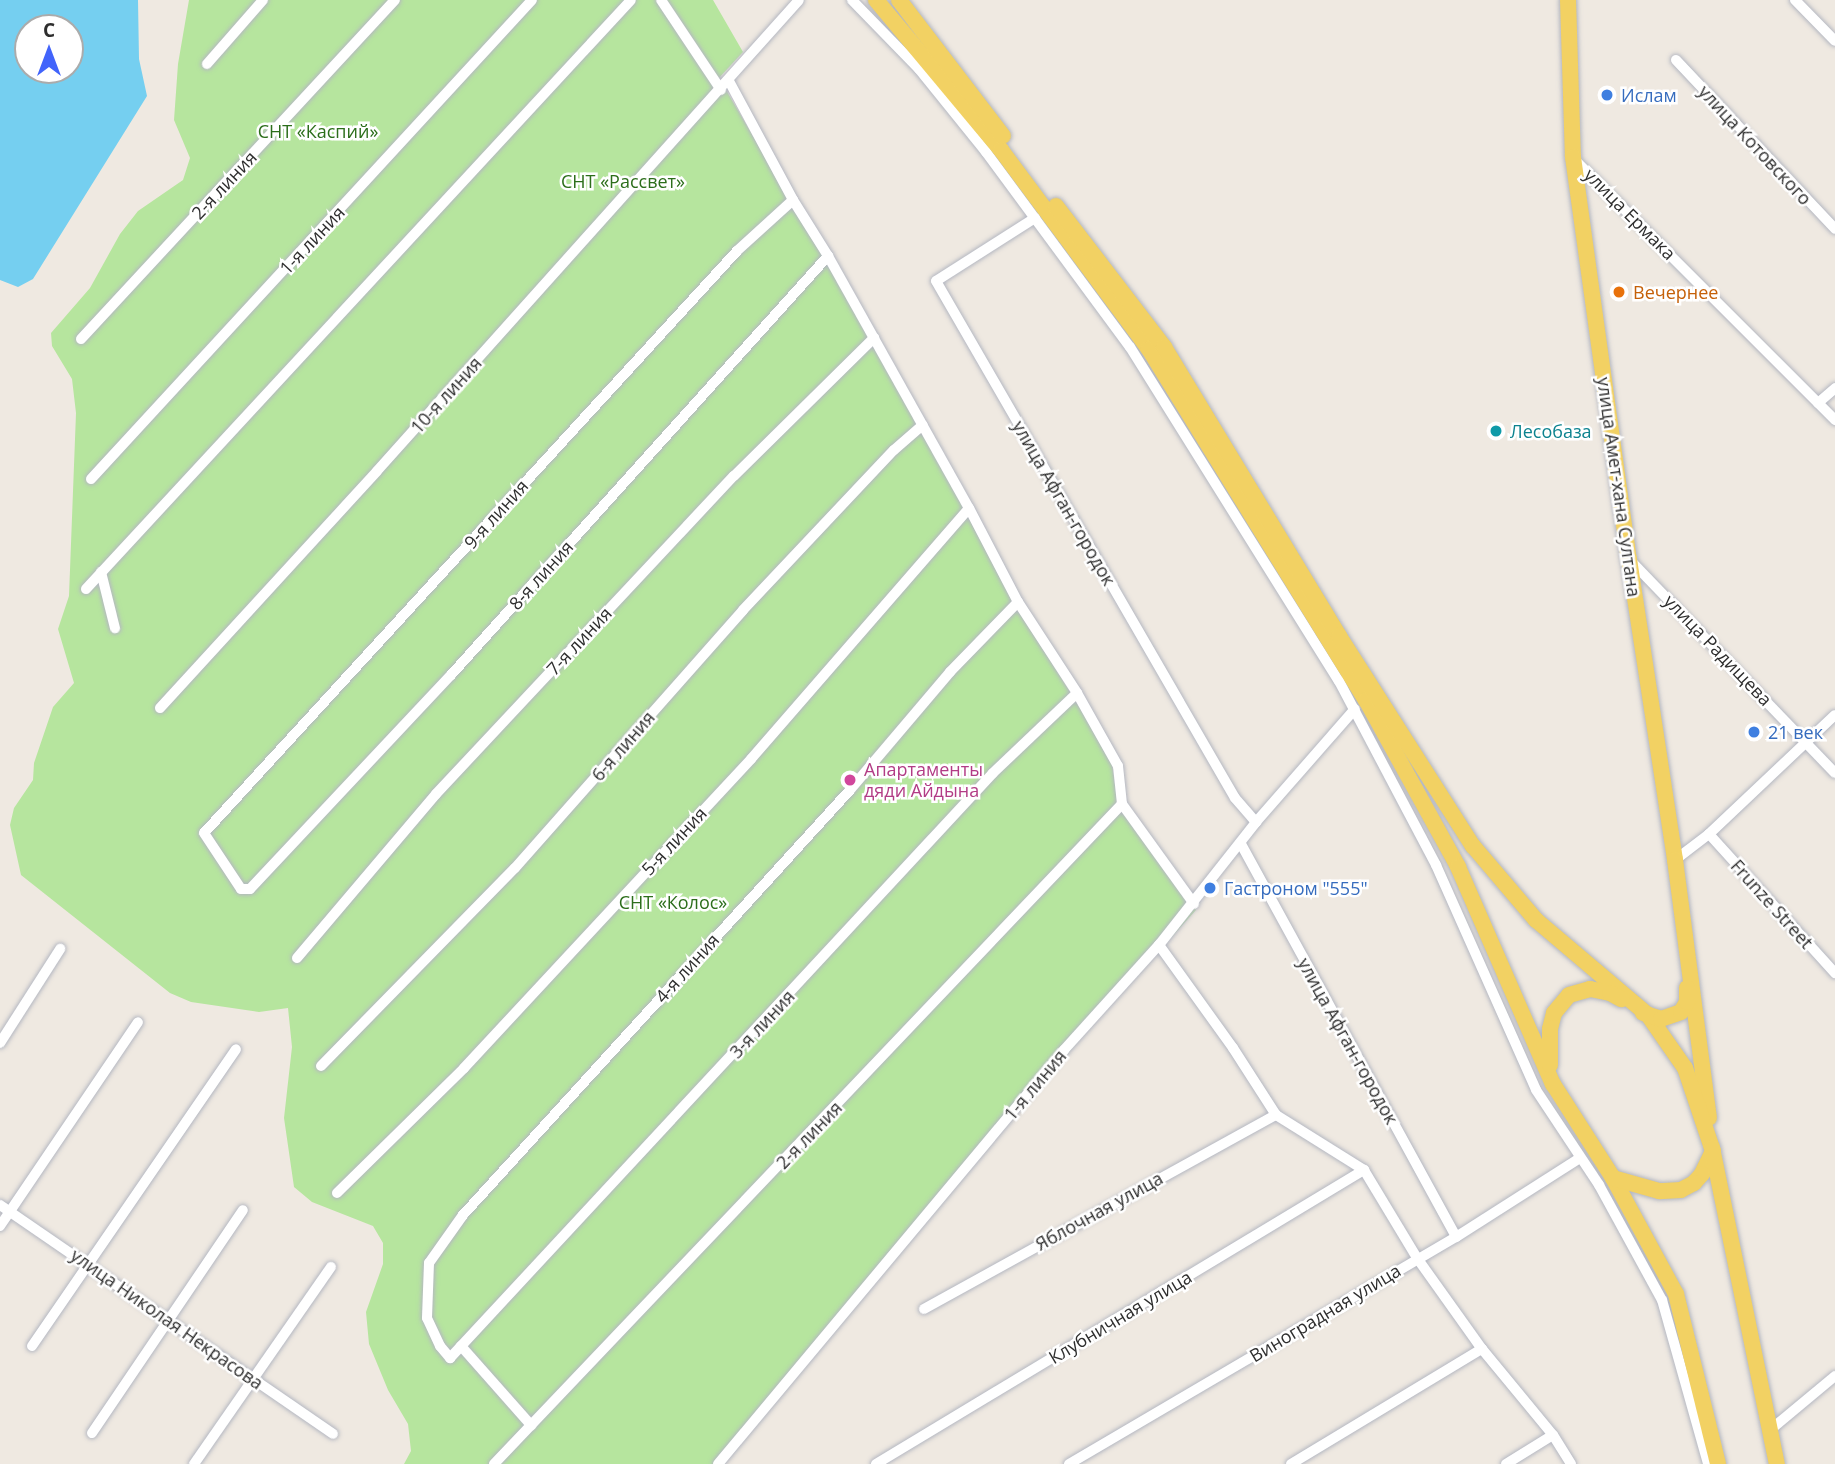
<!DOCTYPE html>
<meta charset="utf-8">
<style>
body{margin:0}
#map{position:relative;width:1835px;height:1464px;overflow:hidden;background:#efe9e1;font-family:"Open Sans",sans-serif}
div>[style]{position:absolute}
.green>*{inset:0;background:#b6e59e}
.water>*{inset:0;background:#75cff0}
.roads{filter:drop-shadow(0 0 2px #b4b7c1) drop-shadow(0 0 2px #b4b7c1)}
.street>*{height:10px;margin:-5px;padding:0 5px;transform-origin:5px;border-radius:5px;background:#fff}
.primary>*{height:16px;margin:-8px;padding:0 8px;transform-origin:8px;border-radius:8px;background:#f2d163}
.dots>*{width:19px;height:19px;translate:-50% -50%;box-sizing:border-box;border:4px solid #fff;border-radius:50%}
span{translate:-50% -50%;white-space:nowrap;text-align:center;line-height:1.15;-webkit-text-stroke:5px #fff;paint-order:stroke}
.shop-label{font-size:18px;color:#366cbe}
.left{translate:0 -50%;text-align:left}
.park-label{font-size:18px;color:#2c6e1b}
.street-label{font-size:18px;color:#2e2e2e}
.food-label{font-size:18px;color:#c56008}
.culture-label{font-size:18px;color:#0d838f}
.hotel-label{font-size:18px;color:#b23c85}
.north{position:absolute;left:14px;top:14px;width:70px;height:70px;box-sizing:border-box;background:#fff;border:2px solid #ababab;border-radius:50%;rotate:0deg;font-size:19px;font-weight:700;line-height:28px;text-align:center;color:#2e2e2e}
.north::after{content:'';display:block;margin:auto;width:24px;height:32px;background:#4264fb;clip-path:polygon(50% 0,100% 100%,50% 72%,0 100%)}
</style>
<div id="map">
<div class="green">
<div style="clip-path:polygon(189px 0,713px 0,743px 52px,719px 78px,879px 352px,1020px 613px,1101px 741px,1112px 763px,1117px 800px,1196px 910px,1081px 1038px,717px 1464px,404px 1464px,411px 1451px,408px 1424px,388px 1390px,369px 1344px,366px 1312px,383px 1264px,383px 1243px,373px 1226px,312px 1202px,294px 1187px,284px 1118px,292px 1047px,288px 1008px,259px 1012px,191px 1002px,170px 993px,21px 875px,10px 825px,14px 808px,33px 780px,34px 763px,53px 707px,74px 683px,58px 629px,69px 596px,76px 413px,72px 379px,52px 346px,51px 333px,90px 288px,120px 234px,138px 211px,183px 180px,190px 158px,174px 120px,178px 64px)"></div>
</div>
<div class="water">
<div style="clip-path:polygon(evenodd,0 0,138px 0,139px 59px,147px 96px,33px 279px,18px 287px,0 280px,0 0,70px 28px,70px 70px,28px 70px,28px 28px,70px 28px)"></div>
</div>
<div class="roads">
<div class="street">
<div style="left:661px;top:0;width:108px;rotate:56.3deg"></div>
<div style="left:852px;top:0;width:96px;rotate:45.8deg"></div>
<div style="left:919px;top:69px;width:107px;rotate:51.1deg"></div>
<div style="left:986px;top:152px;width:242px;rotate:53.6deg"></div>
<div style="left:1130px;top:347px;width:394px;rotate:58deg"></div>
<div style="left:1339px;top:681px;width:208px;rotate:62.2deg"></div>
<div style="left:1436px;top:865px;width:246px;rotate:66deg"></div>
<div style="left:1536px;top:1090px;width:114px;rotate:56.4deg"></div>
<div style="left:1599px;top:1185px;width:131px;rotate:61.3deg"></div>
<div style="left:1662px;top:1300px;width:170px;rotate:74.3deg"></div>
<div style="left:1795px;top:0;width:57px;rotate:45.7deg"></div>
<div style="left:1676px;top:60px;width:232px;rotate:46.7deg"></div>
<div style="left:207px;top:64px;width:85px;rotate:-48.8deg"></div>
<div style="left:729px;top:81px;width:135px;rotate:61.7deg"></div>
<div style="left:793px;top:200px;width:66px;rotate:58deg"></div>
<div style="left:828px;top:256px;width:289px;rotate:60.8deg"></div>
<div style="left:969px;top:508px;width:106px;rotate:62.5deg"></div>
<div style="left:1018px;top:602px;width:108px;rotate:57deg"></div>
<div style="left:1077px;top:693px;width:84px;rotate:60.7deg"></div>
<div style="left:1118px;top:766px;width:38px;rotate:84deg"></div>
<div style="left:1122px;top:804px;width:123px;rotate:54.2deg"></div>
<div style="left:1573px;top:158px;width:371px;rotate:45deg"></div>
<div style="left:793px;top:200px;width:76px;rotate:137.7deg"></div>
<div style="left:737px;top:251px;width:789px;rotate:132.48deg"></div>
<div style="left:204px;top:833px;width:67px;rotate:56.5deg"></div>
<div style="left:241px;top:889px;width:9px"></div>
<div style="left:250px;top:889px;width:294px;rotate:-46.8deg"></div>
<div style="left:451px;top:675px;width:564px;rotate:-48.02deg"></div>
<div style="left:1035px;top:218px;width:117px;rotate:147.5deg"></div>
<div style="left:936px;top:281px;width:597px;rotate:59.96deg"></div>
<div style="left:1235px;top:798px;width:32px;rotate:49deg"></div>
<div style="left:81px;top:339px;width:462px;rotate:-47.2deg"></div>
<div style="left:1818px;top:403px;width:23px;rotate:-41deg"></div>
<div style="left:91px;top:479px;width:651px;rotate:-47.37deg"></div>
<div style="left:1631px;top:561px;width:294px;rotate:46.1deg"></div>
<div style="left:101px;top:572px;width:58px;rotate:76deg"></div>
<div style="left:86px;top:589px;width:802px;rotate:-47.22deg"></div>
<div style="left:1018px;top:602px;width:98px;rotate:134.2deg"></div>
<div style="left:950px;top:672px;width:155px;rotate:130.3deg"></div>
<div style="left:850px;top:790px;width:575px;rotate:132.32deg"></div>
<div style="left:463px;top:1215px;width:59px;rotate:125.3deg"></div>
<div style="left:429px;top:1263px;width:55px;rotate:92.1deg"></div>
<div style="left:427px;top:1318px;width:31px;rotate:65deg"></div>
<div style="left:440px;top:1346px;width:16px;rotate:50deg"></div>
<div style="left:450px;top:1358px;width:798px;rotate:-47.13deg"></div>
<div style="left:993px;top:773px;width:116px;rotate:-43.6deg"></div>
<div style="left:160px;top:708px;width:321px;rotate:-47.5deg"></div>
<div style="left:377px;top:471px;width:632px;rotate:-48.14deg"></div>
<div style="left:1709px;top:834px;width:188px;rotate:47.8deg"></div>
<div style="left:1241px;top:844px;width:448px;rotate:61.3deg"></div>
<div style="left:1675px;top:860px;width:43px;rotate:-37.4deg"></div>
<div style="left:1709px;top:834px;width:173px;rotate:-43.4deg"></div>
<div style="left:1159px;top:945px;width:127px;rotate:54.3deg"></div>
<div style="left:1233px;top:1048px;width:80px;rotate:57.3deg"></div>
<div style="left:1276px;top:1115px;width:104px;rotate:32deg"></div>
<div style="left:1364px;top:1170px;width:103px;rotate:58.9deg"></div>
<div style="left:1417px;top:1258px;width:112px;rotate:54.5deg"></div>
<div style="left:1482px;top:1349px;width:112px;rotate:50.5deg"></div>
<div style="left:1553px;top:1435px;width:34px;rotate:58deg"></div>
<div style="left:297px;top:958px;width:215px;rotate:-49.7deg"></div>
<div style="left:436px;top:794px;width:436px;rotate:-46.9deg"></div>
<div style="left:734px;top:476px;width:197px;rotate:-44.6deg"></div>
<div style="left:0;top:1043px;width:112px;rotate:-57.4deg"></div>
<div style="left:321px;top:1066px;width:277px;rotate:-45.6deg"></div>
<div style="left:515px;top:868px;width:344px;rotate:-48.5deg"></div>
<div style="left:743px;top:610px;width:220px;rotate:-46.7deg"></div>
<div style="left:894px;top:450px;width:38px;rotate:-41deg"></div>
<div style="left:337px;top:1193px;width:178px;rotate:-44.5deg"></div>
<div style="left:464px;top:1068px;width:422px;rotate:-47.1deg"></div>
<div style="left:751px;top:759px;width:332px;rotate:-49deg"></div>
<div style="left:0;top:1205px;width:404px;rotate:34.5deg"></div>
<div style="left:0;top:1226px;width:246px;rotate:-55.9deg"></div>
<div style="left:924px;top:1309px;width:402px;rotate:-28.9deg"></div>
<div style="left:32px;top:1346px;width:360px;rotate:-55.5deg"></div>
<div style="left:461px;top:1346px;width:106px;rotate:48.5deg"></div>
<div style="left:1769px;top:1431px;width:86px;rotate:-39.8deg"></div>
<div style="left:92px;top:1433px;width:269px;rotate:-55.9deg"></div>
<div style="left:194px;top:1464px;width:240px;rotate:-55.2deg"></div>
<div style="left:494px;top:1464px;width:911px;rotate:-46.42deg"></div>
<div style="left:718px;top:1464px;width:540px;rotate:-50.11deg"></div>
<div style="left:1064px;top:1050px;width:142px;rotate:-47.9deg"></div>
<div style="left:1159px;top:945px;width:157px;rotate:-51.7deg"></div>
<div style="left:1256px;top:822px;width:150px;rotate:-48.8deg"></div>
<div style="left:876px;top:1464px;width:570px;rotate:-31.07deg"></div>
<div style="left:1069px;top:1464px;width:449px;rotate:-30.4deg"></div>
<div style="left:1456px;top:1237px;width:147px;rotate:-32.5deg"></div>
<div style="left:1291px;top:1464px;width:223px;rotate:-31.1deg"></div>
<div style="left:1506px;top:1464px;width:55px;rotate:-31.7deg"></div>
</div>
<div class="primary">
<div style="left:876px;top:0;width:195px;rotate:50.2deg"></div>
<div style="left:1001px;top:150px;width:248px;rotate:53.4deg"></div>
<div style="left:1149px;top:349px;width:413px;rotate:58.3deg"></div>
<div style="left:1366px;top:700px;width:191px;rotate:61.1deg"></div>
<div style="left:1458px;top:867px;width:237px;rotate:66.4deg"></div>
<div style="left:1553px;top:1084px;width:112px;rotate:57.4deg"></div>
<div style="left:1613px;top:1178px;width:132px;rotate:61.5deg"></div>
<div style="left:1676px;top:1294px;width:175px;rotate:76.1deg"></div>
<div style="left:899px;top:0;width:171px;rotate:52.6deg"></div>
<div style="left:1568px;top:0;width:157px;rotate:88.2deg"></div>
<div style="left:1573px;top:157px;width:406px;rotate:82.1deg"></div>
<div style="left:1629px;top:559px;width:304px;rotate:81.3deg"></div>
<div style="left:1675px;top:860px;width:260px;rotate:82.5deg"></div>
<div style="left:1056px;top:206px;width:178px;rotate:52.5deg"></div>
<div style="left:1164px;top:347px;width:338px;rotate:58.8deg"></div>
<div style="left:1339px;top:636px;width:249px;rotate:57.5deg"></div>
<div style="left:1473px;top:846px;width:97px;rotate:49.6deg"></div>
<div style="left:1536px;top:920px;width:147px;rotate:40.3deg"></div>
<div style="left:1648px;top:1015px;width:65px;rotate:55.1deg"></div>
<div style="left:1685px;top:1068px;width:88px;rotate:71.4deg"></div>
<div style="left:1713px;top:1151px;width:25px;rotate:116deg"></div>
<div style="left:1702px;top:1174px;width:12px;rotate:132deg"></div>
<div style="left:1694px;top:1183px;width:15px;rotate:152deg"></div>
<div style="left:1681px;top:1190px;width:22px;rotate:177deg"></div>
<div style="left:1659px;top:1191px;width:48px;rotate:-164.2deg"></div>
<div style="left:1643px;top:1013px;width:19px;rotate:18deg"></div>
<div style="left:1661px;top:1019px;width:21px;rotate:-19deg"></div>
<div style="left:1681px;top:1012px;width:12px;rotate:-59deg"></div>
<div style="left:1687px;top:1002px;width:14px;rotate:-90deg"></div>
<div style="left:1550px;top:1065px;width:36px;rotate:-90deg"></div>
<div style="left:1550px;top:1029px;width:16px;rotate:-76deg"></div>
<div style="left:1554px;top:1013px;width:23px;rotate:-50deg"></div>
<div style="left:1569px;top:995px;width:22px;rotate:-16deg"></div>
<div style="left:1590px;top:989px;width:20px;rotate:11deg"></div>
<div style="left:1610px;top:993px;width:13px;rotate:29deg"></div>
<div style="left:1712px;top:1148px;width:323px;rotate:78.4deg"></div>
</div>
</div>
<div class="dots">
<div style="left:1607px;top:95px;background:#3f7fe0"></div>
<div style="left:1619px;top:292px;background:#e8710a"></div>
<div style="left:1496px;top:431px;background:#0f9aa8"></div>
<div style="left:1754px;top:732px;background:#3f7fe0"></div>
<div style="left:850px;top:780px;background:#d1479c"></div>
<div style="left:1210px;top:888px;background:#3f7fe0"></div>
</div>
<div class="shop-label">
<span class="left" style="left:1621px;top:95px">Ислам</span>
<span class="left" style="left:1768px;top:732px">21 век</span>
<span class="left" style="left:1224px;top:888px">Гастроном "555"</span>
</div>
<div class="park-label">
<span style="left:318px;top:131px">СНТ «Каспий»</span>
<span style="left:623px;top:181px">СНТ «Рассвет»</span>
<span style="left:673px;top:902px">СНТ «Колос»</span>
</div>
<div class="street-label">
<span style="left:1755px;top:145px;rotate:47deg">улица Котовского</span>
<span style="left:224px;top:185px;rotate:-47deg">2-я линия</span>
<span style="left:1630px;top:214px;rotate:45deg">улица Ермака</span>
<span style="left:312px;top:240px;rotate:-47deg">1-я линия</span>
<span style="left:446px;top:395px;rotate:-48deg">10-я линия</span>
<span style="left:1619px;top:487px;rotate:82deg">улица Амет-хана Султана</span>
<span style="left:1064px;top:503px;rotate:60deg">улица Афган-городок</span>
<span style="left:496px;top:514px;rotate:-48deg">9-я линия</span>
<span style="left:541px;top:575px;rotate:-48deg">8-я линия</span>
<span style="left:579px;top:641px;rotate:-47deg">7-я линия</span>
<span style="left:1718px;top:650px;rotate:46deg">улица Радищева</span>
<span style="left:623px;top:746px;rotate:-49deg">6-я линия</span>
<span style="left:674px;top:841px;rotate:-47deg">5-я линия</span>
<span style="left:1772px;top:904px;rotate:48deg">Frunze Street</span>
<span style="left:687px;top:968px;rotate:-48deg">4-я линия</span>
<span style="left:762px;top:1024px;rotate:-47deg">3-я линия</span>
<span style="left:1348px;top:1041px;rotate:61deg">улица Афган-городок</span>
<span style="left:1035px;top:1085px;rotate:-50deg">1-я линия</span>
<span style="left:809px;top:1135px;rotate:-46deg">2-я линия</span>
<span style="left:1099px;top:1211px;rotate:-29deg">Яблочная улица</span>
<span style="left:1325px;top:1313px;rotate:-31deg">Виноградная улица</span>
<span style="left:1120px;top:1317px;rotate:-31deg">Клубничная улица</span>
<span style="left:167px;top:1319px;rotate:35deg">улица Николая Некрасова</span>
</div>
<div class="food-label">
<span class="left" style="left:1633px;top:292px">Вечернее</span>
</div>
<div class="culture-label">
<span class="left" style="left:1510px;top:431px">Лесобаза</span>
</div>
<div class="hotel-label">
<span class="left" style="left:864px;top:780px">Апартаменты<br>дяди Айдына</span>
</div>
<div class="north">С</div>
</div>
